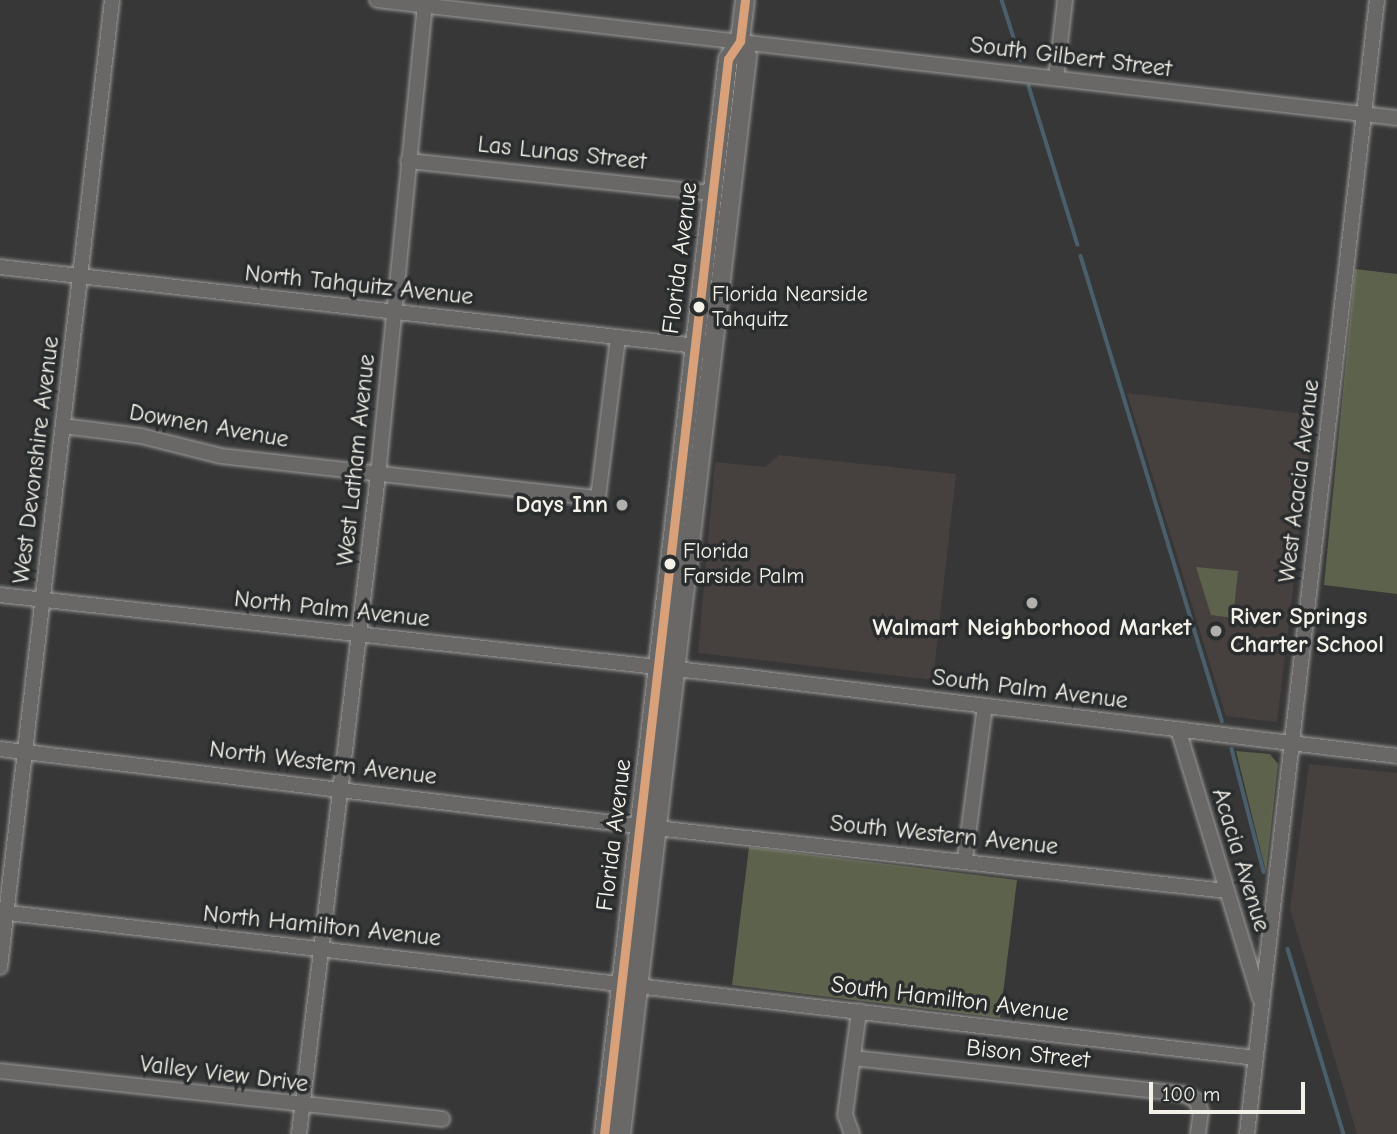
<!DOCTYPE html>
<style>
body{margin:0}
#map{position:relative;width:1397px;height:1134px;overflow:hidden;background:#373737;font-family:"Comic Neue",sans-serif}
div>[style]{position:absolute}
.built>*{inset:0;background:#46403f}
.green>*{inset:0;background:#5d624c}
.stream>*{height:3.5px;margin:-1.75px;padding:0 1.75px;transform-origin:1.75px;border-radius:1.75px;background:#4a5f6b}
.roads{filter:drop-shadow(0 0 2px #9d9c9b) drop-shadow(0 0 2px #9d9c9b)}
.minor>*{height:14px;margin:-7px;padding:0 7px;transform-origin:7px;border-radius:7px;background:#696866}
.major>*{height:18px;margin:-9px;padding:0 9px;transform-origin:9px;border-radius:9px;background:#696866}
.bus-1>*{height:9px;margin:-4.5px;padding:0 4.5px;transform-origin:4.5px;border-radius:4.5px;background:#d9a179}
.dots>*{width:19px;height:19px;translate:-50% -50%;box-sizing:border-box;border:4px solid #2a2d2e;border-radius:50%}
span{translate:-50% -50%;white-space:nowrap;text-align:center;line-height:1.15;-webkit-text-stroke:7px #2a2d2e;paint-order:stroke}
.bus-label{font-size:22px;color:#f4f1e8}
.left{translate:0 -50%;text-align:left}
.street-label{font-size:24px;color:#f4f1e8}
.poi-label{font-size:24px;color:#f4f1e8;font-weight:700}
.right{translate:-100% -50%;text-align:right}
.scale{position:absolute;left:1149px;top:1082px;width:156px;height:32px;box-sizing:border-box;border:4px solid #f4f1e8;border-top:0;padding-left:9px;font-size:21px;line-height:24px;white-space:nowrap;color:#f4f1e8;-webkit-text-stroke:5px #2a2d2e;paint-order:stroke}
</style>
<div id="map">
<div class="built">
<div style="clip-path:polygon(1127px 393px,1314px 415px,1277px 722px,1226px 716px)"></div>
<div style="clip-path:polygon(779px 455px,956px 474px,933px 680px,698px 653px,715px 462px,765px 467px)"></div>
<div style="clip-path:polygon(1309px 764px,1397px 773px,1397px 1134px,1357px 1134px,1290px 909px)"></div>
</div>
<div class="green">
<div style="clip-path:polygon(1355px 269px,1397px 274px,1397px 594px,1324px 585px)"></div>
<div style="clip-path:polygon(1196px 567px,1238px 571px,1233px 618px,1211px 615px)"></div>
<div style="clip-path:polygon(1236px 751px,1270px 754px,1278px 764px,1266px 872px)"></div>
<div style="clip-path:polygon(749px 847px,1017px 880px,1000px 1018px,732px 985px)"></div>
</div>
<div class="stream">
<div style="left:1002px;top:0;width:63px;rotate:72.4deg"></div>
<div style="left:1029px;top:86px;width:166px;rotate:72.9deg"></div>
<div style="left:1081px;top:256px;width:486px;rotate:73.1deg"></div>
<div style="left:1232px;top:749px;width:127px;rotate:75.4deg"></div>
<div style="left:1288px;top:949px;width:193px;rotate:73.2deg"></div>
</div>
<div class="roads">
<div class="minor">
<div style="left:377px;top:0;width:1027px;rotate:6.6deg"></div>
<div style="left:1056px;top:78px;width:79px;rotate:-83.4deg"></div>
<div style="left:408px;top:161px;width:306px;rotate:6deg"></div>
<div style="left:0;top:267px;width:710px;rotate:6.47deg"></div>
<div style="left:63px;top:426px;width:79px;rotate:7.3deg"></div>
<div style="left:141px;top:436px;width:82px;rotate:14deg"></div>
<div style="left:221px;top:456px;width:379px;rotate:6.4deg"></div>
<div style="left:598px;top:498px;width:162px;rotate:-82.9deg"></div>
<div style="left:0;top:595px;width:744px;rotate:6.25deg"></div>
<div style="left:740px;top:676px;width:662px;rotate:6.94deg"></div>
<div style="left:1178px;top:729px;width:282px;rotate:73.1deg"></div>
<div style="left:0;top:749px;width:644px;rotate:6.87deg"></div>
<div style="left:656px;top:828px;width:574px;rotate:6.3deg"></div>
<div style="left:965px;top:859px;width:154px;rotate:-82.6deg"></div>
<div style="left:0;top:912px;width:1264px;rotate:6.63deg"></div>
<div style="left:0;top:967px;width:973px;rotate:-83.39deg"></div>
<div style="left:853px;top:1058px;width:332px;rotate:6.2deg"></div>
<div style="left:1183px;top:1094px;width:14px;rotate:25deg"></div>
<div style="left:1196px;top:1100px;width:13px;rotate:67deg"></div>
<div style="left:1201px;top:1112px;width:22px;rotate:98deg"></div>
<div style="left:0;top:1071px;width:445px;rotate:6.2deg"></div>
<div style="left:299px;top:1134px;width:664px;rotate:-83.16deg"></div>
<div style="left:378px;top:475px;width:477px;rotate:-84.3deg"></div>
<div style="left:852px;top:1134px;width:20px;rotate:-110deg"></div>
<div style="left:845px;top:1115px;width:105px;rotate:-82.3deg"></div>
<div style="left:1247px;top:1134px;width:1141px;rotate:-83.46deg"></div>
</div>
<div class="major">
<div style="left:604px;top:1134px;width:1082px;rotate:-83.42deg"></div>
<div style="left:728px;top:59px;width:22px;rotate:-56deg"></div>
<div style="left:740px;top:41px;width:41px;rotate:-83deg"></div>
<div style="left:621px;top:1134px;width:1085px;rotate:-83.33deg"></div>
<div style="left:747px;top:56px;width:17px;rotate:-115deg"></div>
</div>
</div>
<div class="bus-1">
<div style="left:604px;top:1134px;width:1082px;rotate:-83.42deg"></div>
<div style="left:728px;top:59px;width:22px;rotate:-56deg"></div>
<div style="left:740px;top:41px;width:41px;rotate:-83deg"></div>
</div>
<div class="dots">
<div style="left:699px;top:307px;background:#f4f1e8"></div>
<div style="left:622px;top:505px;background:#b2b0aa"></div>
<div style="left:670px;top:564px;background:#f4f1e8"></div>
<div style="left:1032px;top:603px;background:#b2b0aa"></div>
<div style="left:1216px;top:631px;background:#b2b0aa"></div>
</div>
<div class="bus-label">
<span class="left" style="left:712px;top:307px">Florida Nearside<br>Tahquitz</span>
<span class="left" style="left:683px;top:564px">Florida<br>Farside Palm</span>
</div>
<div class="street-label">
<span style="left:1071px;top:57px;rotate:7deg">South Gilbert Street</span>
<span style="left:562px;top:153px;rotate:6deg">Las Lunas Street</span>
<span style="left:680px;top:258px;rotate:-83deg">Florida Avenue</span>
<span style="left:359px;top:285px;rotate:6deg">North Tahquitz Avenue</span>
<span style="left:209px;top:426px;rotate:10deg">Downen Avenue</span>
<span style="left:36px;top:460px;rotate:-83deg">West Devonshire Avenue</span>
<span style="left:356px;top:460px;rotate:-84deg">West Latham Avenue</span>
<span style="left:1299px;top:481px;rotate:-83deg">West Acacia Avenue</span>
<span style="left:332px;top:609px;rotate:6deg">North Palm Avenue</span>
<span style="left:1030px;top:689px;rotate:7deg">South Palm Avenue</span>
<span style="left:323px;top:763px;rotate:7deg">North Western Avenue</span>
<span style="left:614px;top:835px;rotate:-83deg">Florida Avenue</span>
<span style="left:944px;top:835px;rotate:6deg">South Western Avenue</span>
<span style="left:1241px;top:860px;rotate:73deg">Acacia Avenue</span>
<span style="left:322px;top:926px;rotate:6deg">North Hamilton Avenue</span>
<span style="left:950px;top:999px;rotate:7deg">South Hamilton Avenue</span>
<span style="left:1028px;top:1054px;rotate:6deg">Bison Street</span>
<span style="left:224px;top:1074px;rotate:7deg">Valley View Drive</span>
</div>
<div class="poi-label">
<span class="right" style="left:608px;top:505px">Days Inn</span>
<span class="left" style="left:1230px;top:631px">River Springs<br>Charter School</span>
<span style="left:1032px;top:628px">Walmart Neighborhood Market</span>
</div>
<div class="scale">100 m</div>
</div>
